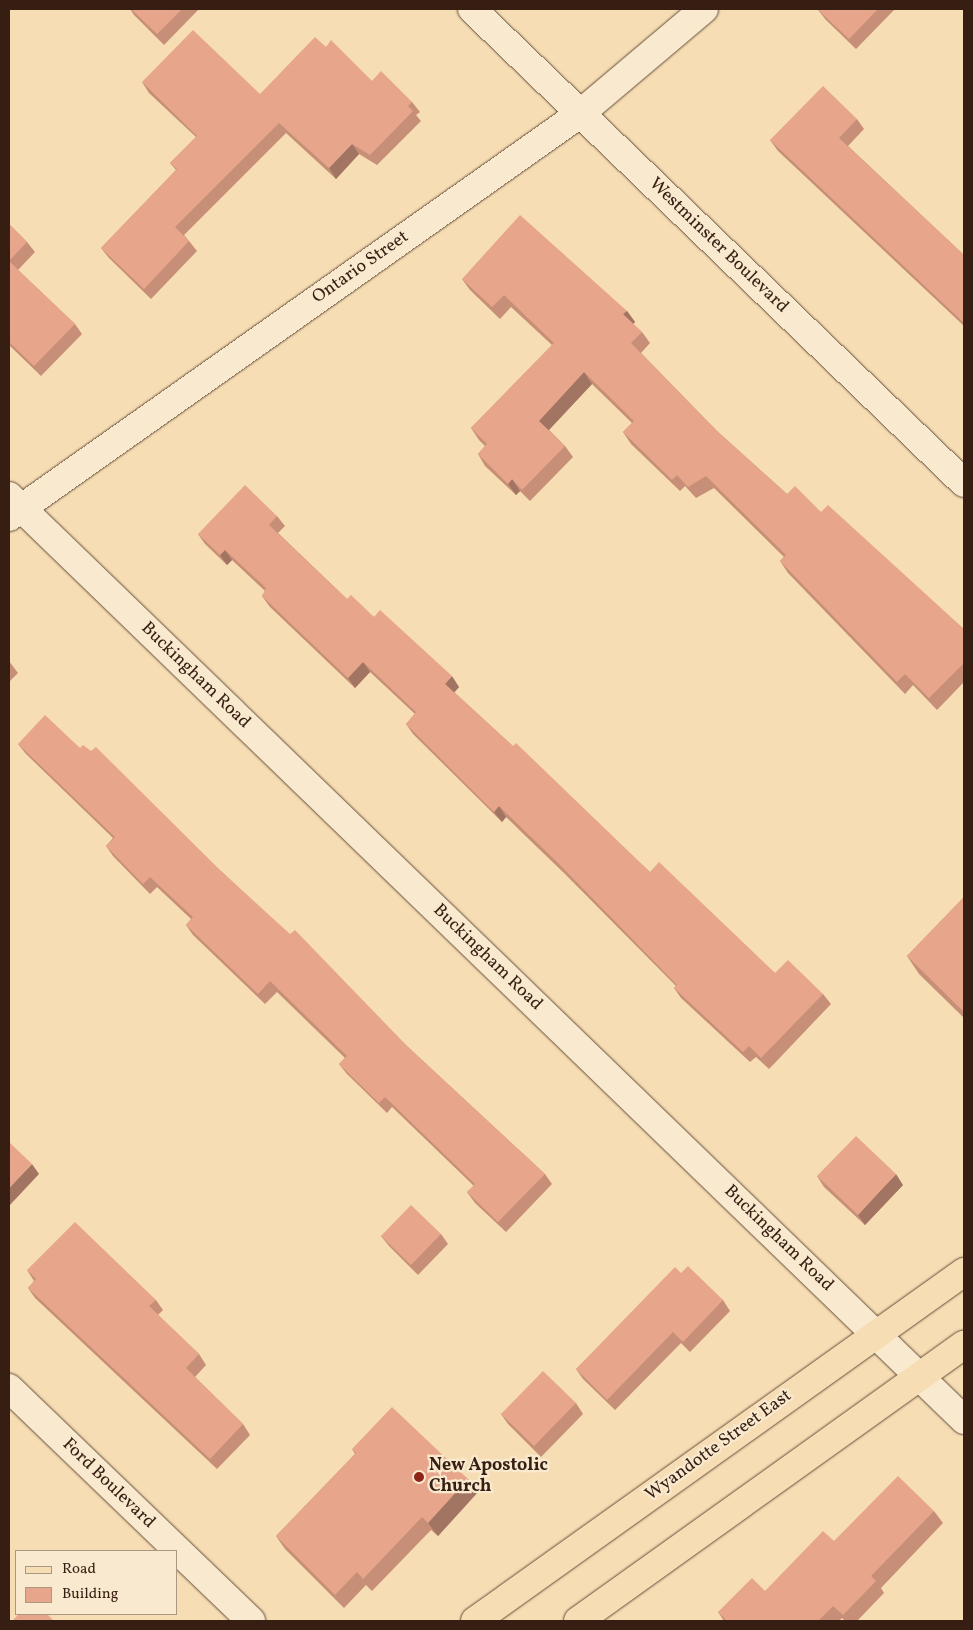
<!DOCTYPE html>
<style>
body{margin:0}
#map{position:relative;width:973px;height:1630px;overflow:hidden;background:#f6ddb4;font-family:Vollkorn,serif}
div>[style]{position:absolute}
.roads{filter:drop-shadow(0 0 1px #664e3a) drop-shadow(0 0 1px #664e3a)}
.minor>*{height:28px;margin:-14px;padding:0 14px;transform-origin:14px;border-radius:14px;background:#f9e9ce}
.major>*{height:28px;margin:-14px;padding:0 14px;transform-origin:14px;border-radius:14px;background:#f6ddb4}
.wall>*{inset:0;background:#c78f78}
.shaded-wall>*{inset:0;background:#a27462}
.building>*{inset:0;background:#e7a68c}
.dots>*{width:14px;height:14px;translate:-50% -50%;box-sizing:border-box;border:2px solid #f9e9ce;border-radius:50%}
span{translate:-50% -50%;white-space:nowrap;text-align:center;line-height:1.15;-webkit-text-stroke:4.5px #f9e9ce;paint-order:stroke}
.street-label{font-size:18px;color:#361e12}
.poi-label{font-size:18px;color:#361e12;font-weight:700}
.left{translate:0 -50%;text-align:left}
.frame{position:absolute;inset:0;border:10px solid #361e12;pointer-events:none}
.legend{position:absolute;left:15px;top:1550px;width:162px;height:65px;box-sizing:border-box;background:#f9e9ce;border:1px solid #ab9883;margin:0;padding:6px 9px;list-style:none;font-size:15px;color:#361e12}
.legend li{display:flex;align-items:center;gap:10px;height:25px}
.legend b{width:25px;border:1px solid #ab9883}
</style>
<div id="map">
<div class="roads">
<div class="minor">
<div style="left:472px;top:9px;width:683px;rotate:43.93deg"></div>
<div style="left:9px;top:496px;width:1329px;rotate:44.05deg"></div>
<div style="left:9px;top:517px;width:700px;rotate:-35.23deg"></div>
<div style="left:581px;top:113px;width:161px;rotate:-40.2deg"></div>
<div style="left:9px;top:1388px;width:336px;rotate:43.9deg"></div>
</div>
<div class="major">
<div style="left:475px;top:1621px;width:601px;rotate:-35.52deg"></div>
<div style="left:578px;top:1621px;width:475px;rotate:-35.6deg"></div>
</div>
</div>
<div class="wall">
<div style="clip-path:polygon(130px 9px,199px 9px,164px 45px,134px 15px)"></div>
<div style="clip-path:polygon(819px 9px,895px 9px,856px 49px,826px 20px,818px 10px)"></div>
<div style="clip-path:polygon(326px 47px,372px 81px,412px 102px,420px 112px,416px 115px,421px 121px,377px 165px,359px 154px,336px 179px,286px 133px,184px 235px,189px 241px,197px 251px,151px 299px,109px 258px,101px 248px,176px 170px,170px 163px,196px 137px,149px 93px,142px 82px,260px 94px)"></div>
<div style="clip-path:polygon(857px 119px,864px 129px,848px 146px,964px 255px,964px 326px,778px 151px,770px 140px)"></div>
<div style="clip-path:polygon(9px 224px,27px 242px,35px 252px,18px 270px,75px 324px,82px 334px,41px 376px,9px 345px)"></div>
<div style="clip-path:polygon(462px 279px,627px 311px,635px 322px,633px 324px,642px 332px,650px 343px,641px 353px,717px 431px,787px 494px,821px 512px,964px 629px,964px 682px,937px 710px,913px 685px,905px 694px,788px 573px,780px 561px,784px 557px,714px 488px,696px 498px,685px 486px,680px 491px,631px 444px,623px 432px,632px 423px,592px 384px,549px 430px,565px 446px,573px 457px,530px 501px,520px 491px,516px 495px,485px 466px,478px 454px,485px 446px,479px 440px,471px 428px,552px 345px,511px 307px,500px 319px,470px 290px)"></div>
<div style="clip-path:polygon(277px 516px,285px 526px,278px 533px,347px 599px,374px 617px,459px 687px,454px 692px,650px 872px,775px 973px,823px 994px,831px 1004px,769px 1069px,756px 1057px,750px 1062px,681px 998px,674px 988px,676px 986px,565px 874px,506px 817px,502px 822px,413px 734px,406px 724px,415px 714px,370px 672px,355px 688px,270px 607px,262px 596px,265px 591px,232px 560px,227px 565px,205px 544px,198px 534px)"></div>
<div style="clip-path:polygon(9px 661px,18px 673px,9px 682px)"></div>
<div style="clip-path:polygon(18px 744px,80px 748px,222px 872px,408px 1047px,545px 1174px,552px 1184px,506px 1232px,475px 1203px,467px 1192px,474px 1186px,392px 1107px,387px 1113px,347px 1074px,339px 1064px,345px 1058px,277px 992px,265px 1004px,193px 935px,186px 925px,191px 919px,157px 887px,150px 894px,113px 856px,106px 846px,113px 838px,26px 754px)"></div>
<div style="clip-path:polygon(964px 897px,964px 1018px,919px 974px,907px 956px)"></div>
<div style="clip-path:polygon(817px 1176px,903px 1185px,865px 1225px,824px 1187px)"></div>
<div style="clip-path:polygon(441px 1234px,448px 1244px,418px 1275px,389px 1246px,381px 1236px)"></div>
<div style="clip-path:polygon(27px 1270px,156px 1300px,163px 1310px,158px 1315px,199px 1354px,206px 1365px,195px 1377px,243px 1424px,250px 1435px,217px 1469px,35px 1298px,28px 1288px,34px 1281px)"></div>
<div style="clip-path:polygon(681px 1273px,723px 1300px,730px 1311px,690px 1352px,681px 1343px,615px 1410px,583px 1379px,576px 1369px)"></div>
<div style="clip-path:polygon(576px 1403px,583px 1414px,541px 1457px,508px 1424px,501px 1414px)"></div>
<div style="clip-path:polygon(352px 1449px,478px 1492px,438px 1536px,431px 1530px,372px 1591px,366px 1585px,344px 1608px,285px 1549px,276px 1536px,355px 1454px)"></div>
<div style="clip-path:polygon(934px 1511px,943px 1523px,881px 1588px,884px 1593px,857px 1621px,845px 1621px,842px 1618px,839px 1621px,724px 1621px,718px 1612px,765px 1591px,834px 1541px)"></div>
</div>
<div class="shaded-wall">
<div style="clip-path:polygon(352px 144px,359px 154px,336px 179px,329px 168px)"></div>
<div style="clip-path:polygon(627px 311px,635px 322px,631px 326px,623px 314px)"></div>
<div style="clip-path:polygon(584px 372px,592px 384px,547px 432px,539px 421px)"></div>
<div style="clip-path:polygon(512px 479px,520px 491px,516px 495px,508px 484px)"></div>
<div style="clip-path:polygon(225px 550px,232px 560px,227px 565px,220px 555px)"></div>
<div style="clip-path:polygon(363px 662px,370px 672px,355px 688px,348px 678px)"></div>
<div style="clip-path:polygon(452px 676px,459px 687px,453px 694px,445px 684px)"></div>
<div style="clip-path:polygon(499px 806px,506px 817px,502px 822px,494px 812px)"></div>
<div style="clip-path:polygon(32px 1164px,39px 1174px,9px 1206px,9px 1188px)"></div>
<div style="clip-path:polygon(896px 1174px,903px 1185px,865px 1225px,858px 1215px)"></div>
<div style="clip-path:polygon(468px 1479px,478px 1492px,438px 1536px,428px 1523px)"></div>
</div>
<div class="building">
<div style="clip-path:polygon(131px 9px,182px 9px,157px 34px)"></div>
<div style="clip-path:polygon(819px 9px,878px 9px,849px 39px,818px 10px)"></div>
<div style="clip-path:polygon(193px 30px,260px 94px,315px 37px,326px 47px,331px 40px,372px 81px,381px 71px,412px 102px,408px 106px,413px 111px,370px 155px,352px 144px,329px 168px,279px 123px,175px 227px,189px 241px,144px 289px,101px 248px,177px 169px,170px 163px,197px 136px,142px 82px)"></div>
<div style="clip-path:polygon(823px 86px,857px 119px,839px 138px,964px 255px,964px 323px,770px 140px)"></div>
<div style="clip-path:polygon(520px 215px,627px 311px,623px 314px,642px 332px,631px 343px,717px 431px,787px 494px,795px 486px,821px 512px,828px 505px,964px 629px,964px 663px,929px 698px,905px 674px,897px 682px,780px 561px,786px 555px,706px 476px,688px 487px,677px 475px,672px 480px,623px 432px,634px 421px,584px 372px,539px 421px,565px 446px,522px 490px,512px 479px,508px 484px,478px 454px,487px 444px,471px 428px,554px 343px,504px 295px,492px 307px,462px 279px)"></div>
<div style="clip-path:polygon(9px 224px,27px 242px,9px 261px)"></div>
<div style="clip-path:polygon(9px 261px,75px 324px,34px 366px,9px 342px)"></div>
<div style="clip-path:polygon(245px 485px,277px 516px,269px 525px,347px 599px,351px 595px,374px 617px,380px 610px,452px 676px,445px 684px,513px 746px,516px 743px,650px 872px,659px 862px,775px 973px,788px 960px,823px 994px,761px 1058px,749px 1046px,743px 1052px,674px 988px,677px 985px,558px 863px,499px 806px,494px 812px,406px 724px,416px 712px,363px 662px,348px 678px,262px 596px,266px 588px,225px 550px,220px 555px,198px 534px)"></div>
<div style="clip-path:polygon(45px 715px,80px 748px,83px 745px,91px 751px,96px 747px,222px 872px,290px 934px,295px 930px,408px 1047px,545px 1174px,498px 1222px,467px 1192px,475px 1184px,385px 1097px,379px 1103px,339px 1064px,347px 1056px,270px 981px,258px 994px,186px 925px,193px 917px,150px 877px,143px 884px,106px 846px,115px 837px,18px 744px)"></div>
<div style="clip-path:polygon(964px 897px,964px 1012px,907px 956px)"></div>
<div style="clip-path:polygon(856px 1136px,896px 1174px,858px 1215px,817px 1176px)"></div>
<div style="clip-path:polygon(9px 1142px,32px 1164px,9px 1188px)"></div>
<div style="clip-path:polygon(411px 1205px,441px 1234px,411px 1265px,381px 1236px)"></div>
<div style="clip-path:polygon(75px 1222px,156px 1300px,149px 1306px,199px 1354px,186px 1368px,243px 1424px,210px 1459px,28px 1288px,36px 1279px,27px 1270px)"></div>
<div style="clip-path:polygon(688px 1266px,723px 1300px,683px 1342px,673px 1332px,607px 1400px,576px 1369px,675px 1267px,681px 1273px)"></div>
<div style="clip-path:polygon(543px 1371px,576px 1403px,534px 1446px,501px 1414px)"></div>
<div style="clip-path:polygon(392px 1407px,468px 1479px,428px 1523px,422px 1517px,363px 1579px,357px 1572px,335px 1595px,276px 1536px,356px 1453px,352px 1449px)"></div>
<div style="clip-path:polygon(898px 1476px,934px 1511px,871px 1576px,876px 1581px,843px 1615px,833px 1606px,818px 1621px,727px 1621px,718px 1612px,752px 1578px,765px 1591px,823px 1531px,834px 1541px)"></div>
<div style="clip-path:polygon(19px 1614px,47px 1614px,54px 1621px,12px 1621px)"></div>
</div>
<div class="dots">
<div style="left:419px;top:1477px;background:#8f2418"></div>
</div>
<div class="street-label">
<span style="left:718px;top:246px;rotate:44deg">Westminster Boulevard</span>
<span style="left:361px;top:268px;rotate:-35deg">Ontario Street</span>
<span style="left:195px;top:676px;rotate:44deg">Buckingham Road</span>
<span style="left:487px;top:958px;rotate:44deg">Buckingham Road</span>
<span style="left:778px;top:1239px;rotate:44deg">Buckingham Road</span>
<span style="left:719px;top:1446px;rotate:-36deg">Wyandotte Street East</span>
<span style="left:108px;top:1484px;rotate:44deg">Ford Boulevard</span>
</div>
<div class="poi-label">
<span class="left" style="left:429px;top:1477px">New Apostolic<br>Church</span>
</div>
<div class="frame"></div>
<ul class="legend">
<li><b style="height:6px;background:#f6ddb4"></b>Road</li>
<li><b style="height:14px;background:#e7a68c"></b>Building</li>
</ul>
</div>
